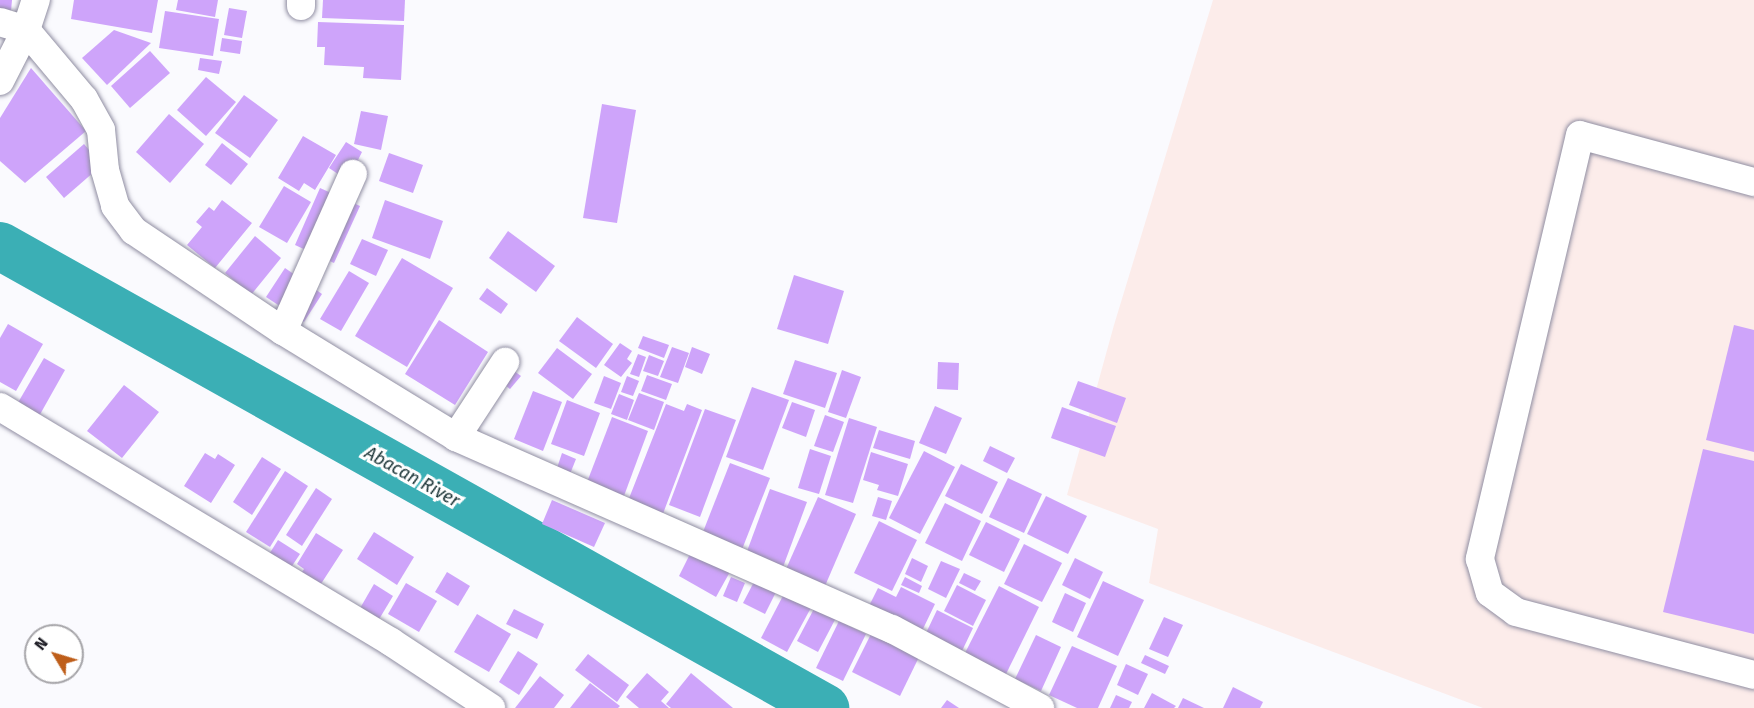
<!DOCTYPE html>
<style>
body{margin:0}
#map{position:relative;width:1754px;height:708px;overflow:hidden;background:#fafafe;font-family:"Fira Sans",sans-serif}
div>[style]{position:absolute}
.industrial>*{inset:0;background:#fcecea}
.river>*{height:48px;margin:-24px;padding:0 24px;transform-origin:24px;border-radius:24px;background:#3bafb5}
.building>*{inset:0;background:#cea4fa}
.roads{filter:drop-shadow(0 0 2px #908ea2) drop-shadow(0 0 2px #908ea2)}
.minor>*{height:28px;margin:-14px;padding:0 14px;transform-origin:14px;border-radius:14px;background:#fff}
span{translate:-50% -50%;white-space:nowrap;text-align:center;line-height:1.15;-webkit-text-stroke:6px #fff;paint-order:stroke}
.water-label{font-size:18px;color:#1b3436;font-style:italic}
.north{position:absolute;left:24px;top:624px;width:60px;height:60px;box-sizing:border-box;background:#fff;border:2px solid #a6a5a9;border-radius:50%;rotate:308deg;font-size:16px;font-weight:700;line-height:24px;text-align:center;color:#201f27}
.north::after{content:'';display:block;margin:auto;width:21px;height:27px;background:#be5e1a;clip-path:polygon(50% 0,100% 100%,50% 72%,0 100%)}
</style>
<div id="map">
<div class="industrial">
<div style="clip-path:polygon(1213px 0,1754px 0,1754px 708px,1483px 708px,1149px 583px,1158px 529px,1067px 495px,1114px 325px)"></div>
</div>
<div class="river">
<div style="left:0;top:246px;width:946px;rotate:29.25deg"></div>
</div>
<div class="building">
<div style="clip-path:polygon(0 0,12px 0,11px 11px,0 10px)"></div>
<div style="clip-path:polygon(74px 0,158px 0,152px 33px,71px 19px)"></div>
<div style="clip-path:polygon(178px 0,218px 0,215px 17px,176px 10px)"></div>
<div style="clip-path:polygon(323px 0,405px 0,404px 21px,322px 18px)"></div>
<div style="clip-path:polygon(229px 8px,247px 11px,242px 38px,224px 35px)"></div>
<div style="clip-path:polygon(165px 11px,219px 19px,213px 56px,159px 48px)"></div>
<div style="clip-path:polygon(318px 22px,404px 25px,401px 80px,363px 78px,364px 67px,324px 65px,325px 47px,317px 47px)"></div>
<div style="clip-path:polygon(114px 30px,151px 43px,107px 85px,82px 58px)"></div>
<div style="clip-path:polygon(222px 38px,242px 41px,240px 54px,220px 51px)"></div>
<div style="clip-path:polygon(150px 51px,170px 73px,130px 108px,111px 86px)"></div>
<div style="clip-path:polygon(200px 58px,222px 61px,219px 74px,198px 70px)"></div>
<div style="clip-path:polygon(31px 68px,86px 131px,25px 183px,0 161px,0 118px)"></div>
<div style="clip-path:polygon(206px 77px,236px 102px,206px 136px,177px 110px)"></div>
<div style="clip-path:polygon(244px 95px,278px 120px,250px 158px,215px 133px)"></div>
<div style="clip-path:polygon(602px 104px,636px 110px,617px 223px,583px 218px)"></div>
<div style="clip-path:polygon(361px 111px,388px 116px,381px 150px,354px 144px)"></div>
<div style="clip-path:polygon(169px 114px,204px 144px,170px 183px,136px 152px)"></div>
<div style="clip-path:polygon(303px 136px,336px 155px,315px 190px,304px 183px,299px 191px,278px 178px)"></div>
<div style="clip-path:polygon(346px 142px,362px 152px,357px 162px,353px 184px,329px 168px)"></div>
<div style="clip-path:polygon(222px 143px,248px 164px,231px 185px,205px 165px)"></div>
<div style="clip-path:polygon(84px 144px,102px 165px,64px 198px,46px 177px)"></div>
<div style="clip-path:polygon(389px 153px,423px 165px,413px 193px,379px 181px)"></div>
<div style="clip-path:polygon(284px 186px,311px 202px,287px 243px,259px 227px)"></div>
<div style="clip-path:polygon(320px 188px,360px 206px,334px 263px,295px 245px)"></div>
<div style="clip-path:polygon(222px 200px,252px 223px,215px 268px,187px 245px,202px 227px,196px 222px,209px 207px,214px 211px)"></div>
<div style="clip-path:polygon(385px 200px,443px 221px,430px 259px,372px 238px)"></div>
<div style="clip-path:polygon(508px 231px,555px 266px,536px 292px,489px 258px)"></div>
<div style="clip-path:polygon(255px 236px,281px 258px,251px 295px,225px 273px)"></div>
<div style="clip-path:polygon(362px 239px,388px 250px,376px 276px,350px 264px)"></div>
<div style="clip-path:polygon(402px 258px,453px 288px,407px 367px,355px 336px)"></div>
<div style="clip-path:polygon(285px 268px,322px 294px,304px 322px,266px 297px)"></div>
<div style="clip-path:polygon(349px 271px,369px 283px,341px 331px,320px 319px)"></div>
<div style="clip-path:polygon(794px 275px,844px 291px,828px 344px,777px 329px)"></div>
<div style="clip-path:polygon(487px 288px,508px 304px,501px 314px,479px 299px)"></div>
<div style="clip-path:polygon(577px 317px,613px 344px,596px 368px,559px 341px)"></div>
<div style="clip-path:polygon(439px 320px,488px 352px,455px 405px,405px 374px)"></div>
<div style="clip-path:polygon(8px 324px,43px 344px,16px 391px,0 382px,0 338px)"></div>
<div style="clip-path:polygon(1734px 325px,1754px 330px,1754px 452px,1706px 440px)"></div>
<div style="clip-path:polygon(643px 336px,669px 345px,664px 358px,638px 348px)"></div>
<div style="clip-path:polygon(620px 343px,632px 351px,627px 359px,632px 363px,621px 377px,604px 365px)"></div>
<div style="clip-path:polygon(672px 347px,689px 353px,678px 383px,660px 377px)"></div>
<div style="clip-path:polygon(692px 347px,710px 354px,702px 374px,685px 367px)"></div>
<div style="clip-path:polygon(557px 348px,592px 374px,573px 399px,538px 373px)"></div>
<div style="clip-path:polygon(638px 354px,646px 357px,639px 377px,630px 374px)"></div>
<div style="clip-path:polygon(649px 355px,664px 361px,658px 376px,643px 371px)"></div>
<div style="clip-path:polygon(44px 358px,65px 370px,38px 418px,16px 406px)"></div>
<div style="clip-path:polygon(795px 360px,837px 373px,825px 408px,783px 394px)"></div>
<div style="clip-path:polygon(938px 362px,959px 363px,958px 390px,937px 389px)"></div>
<div style="clip-path:polygon(510px 368px,521px 376px,510px 389px,500px 381px)"></div>
<div style="clip-path:polygon(842px 370px,861px 377px,846px 418px,828px 412px)"></div>
<div style="clip-path:polygon(647px 375px,672px 384px,666px 400px,641px 391px)"></div>
<div style="clip-path:polygon(604px 376px,621px 383px,611px 409px,594px 403px)"></div>
<div style="clip-path:polygon(627px 376px,639px 381px,633px 396px,621px 392px)"></div>
<div style="clip-path:polygon(1078px 381px,1126px 398px,1117px 423px,1069px 405px)"></div>
<div style="clip-path:polygon(124px 385px,159px 412px,122px 458px,87px 431px)"></div>
<div style="clip-path:polygon(752px 387px,789px 400px,763px 470px,726px 457px)"></div>
<div style="clip-path:polygon(533px 391px,562px 402px,543px 451px,514px 439px)"></div>
<div style="clip-path:polygon(639px 393px,664px 402px,654px 430px,628px 420px)"></div>
<div style="clip-path:polygon(619px 394px,634px 400px,627px 420px,611px 414px)"></div>
<div style="clip-path:polygon(567px 400px,600px 413px,584px 456px,551px 444px)"></div>
<div style="clip-path:polygon(792px 402px,815px 410px,806px 437px,782px 428px)"></div>
<div style="clip-path:polygon(666px 404px,684px 411px,687px 404px,702px 410px,661px 519px,626px 506px)"></div>
<div style="clip-path:polygon(935px 406px,962px 418px,946px 454px,919px 443px)"></div>
<div style="clip-path:polygon(1062px 407px,1116px 426px,1105px 457px,1051px 438px)"></div>
<div style="clip-path:polygon(705px 409px,736px 420px,700px 517px,669px 505px)"></div>
<div style="clip-path:polygon(825px 415px,844px 422px,833px 452px,814px 446px)"></div>
<div style="clip-path:polygon(612px 417px,648px 431px,621px 504px,584px 490px)"></div>
<div style="clip-path:polygon(849px 418px,877px 427px,853px 503px,825px 495px)"></div>
<div style="clip-path:polygon(879px 430px,915px 441px,910px 459px,873px 448px)"></div>
<div style="clip-path:polygon(990px 446px,1015px 458px,1007px 473px,983px 461px)"></div>
<div style="clip-path:polygon(810px 449px,831px 456px,819px 494px,798px 488px)"></div>
<div style="clip-path:polygon(1703px 449px,1754px 461px,1754px 634px,1663px 612px)"></div>
<div style="clip-path:polygon(924px 451px,955px 467px,920px 534px,889px 518px)"></div>
<div style="clip-path:polygon(871px 452px,908px 464px,898px 496px,877px 490px,879px 485px,863px 480px)"></div>
<div style="clip-path:polygon(205px 453px,215px 459px,218px 454px,235px 465px,211px 503px,184px 486px)"></div>
<div style="clip-path:polygon(562px 453px,576px 459px,568px 479px,555px 474px)"></div>
<div style="clip-path:polygon(262px 457px,281px 469px,252px 515px,233px 502px)"></div>
<div style="clip-path:polygon(730px 463px,770px 478px,741px 552px,701px 537px)"></div>
<div style="clip-path:polygon(961px 464px,998px 482px,982px 514px,945px 496px)"></div>
<div style="clip-path:polygon(285px 471px,308px 486px,270px 547px,246px 532px)"></div>
<div style="clip-path:polygon(1008px 478px,1042px 494px,1024px 533px,989px 517px)"></div>
<div style="clip-path:polygon(316px 488px,332px 499px,302px 546px,286px 535px)"></div>
<div style="clip-path:polygon(770px 489px,807px 502px,783px 567px,746px 554px)"></div>
<div style="clip-path:polygon(1046px 496px,1087px 516px,1068px 554px,1027px 534px)"></div>
<div style="clip-path:polygon(818px 497px,856px 514px,825px 586px,786px 569px)"></div>
<div style="clip-path:polygon(878px 497px,892px 501px,886px 520px,872px 516px)"></div>
<div style="clip-path:polygon(552px 500px,605px 523px,594px 547px,542px 524px)"></div>
<div style="clip-path:polygon(945px 503px,981px 521px,962px 561px,925px 543px)"></div>
<div style="clip-path:polygon(879px 521px,917px 540px,892px 591px,854px 573px)"></div>
<div style="clip-path:polygon(986px 522px,1020px 539px,1004px 572px,969px 555px)"></div>
<div style="clip-path:polygon(374px 532px,414px 557px,397px 585px,357px 559px)"></div>
<div style="clip-path:polygon(316px 533px,343px 550px,317px 590px,298px 578px,304px 569px,297px 564px)"></div>
<div style="clip-path:polygon(278px 540px,300px 554px,290px 569px,268px 556px)"></div>
<div style="clip-path:polygon(1024px 544px,1062px 563px,1042px 602px,1004px 584px)"></div>
<div style="clip-path:polygon(692px 550px,731px 570px,716px 597px,679px 576px)"></div>
<div style="clip-path:polygon(912px 558px,928px 566px,921px 582px,905px 574px)"></div>
<div style="clip-path:polygon(1075px 558px,1103px 572px,1090px 599px,1062px 585px)"></div>
<div style="clip-path:polygon(941px 561px,960px 569px,946px 598px,928px 589px)"></div>
<div style="clip-path:polygon(447px 572px,470px 586px,458px 606px,435px 592px)"></div>
<div style="clip-path:polygon(964px 573px,981px 581px,975px 591px,959px 583px)"></div>
<div style="clip-path:polygon(731px 577px,745px 583px,737px 602px,723px 596px)"></div>
<div style="clip-path:polygon(905px 577px,922px 586px,919px 593px,901px 585px)"></div>
<div style="clip-path:polygon(756px 578px,777px 590px,765px 614px,743px 603px)"></div>
<div style="clip-path:polygon(1103px 581px,1144px 600px,1118px 656px,1077px 637px)"></div>
<div style="clip-path:polygon(406px 583px,437px 601px,419px 632px,388px 614px)"></div>
<div style="clip-path:polygon(374px 584px,393px 596px,378px 621px,359px 610px)"></div>
<div style="clip-path:polygon(957px 585px,986px 600px,973px 626px,944px 611px)"></div>
<div style="clip-path:polygon(999px 586px,1039px 607px,1006px 674px,965px 653px)"></div>
<div style="clip-path:polygon(901px 587px,935px 604px,922px 631px,869px 606px,878px 588px,896px 597px)"></div>
<div style="clip-path:polygon(786px 590px,813px 604px,787px 652px,761px 638px)"></div>
<div style="clip-path:polygon(1065px 593px,1086px 603px,1073px 632px,1052px 622px)"></div>
<div style="clip-path:polygon(816px 605px,837px 616px,818px 652px,797px 641px)"></div>
<div style="clip-path:polygon(514px 609px,544px 624px,537px 639px,506px 624px)"></div>
<div style="clip-path:polygon(937px 610px,973px 628px,962px 651px,926px 633px)"></div>
<div style="clip-path:polygon(477px 614px,511px 634px,489px 672px,454px 652px)"></div>
<div style="clip-path:polygon(1164px 617px,1183px 625px,1168px 657px,1149px 649px)"></div>
<div style="clip-path:polygon(839px 621px,866px 634px,843px 681px,816px 668px)"></div>
<div style="clip-path:polygon(872px 632px,920px 655px,900px 696px,852px 672px)"></div>
<div style="clip-path:polygon(1036px 635px,1061px 647px,1041px 691px,1015px 679px)"></div>
<div style="clip-path:polygon(1072px 646px,1117px 666px,1098px 708px,1077px 708px,1049px 695px)"></div>
<div style="clip-path:polygon(518px 651px,538px 664px,519px 695px,499px 682px)"></div>
<div style="clip-path:polygon(588px 654px,629px 685px,617px 702px,575px 670px)"></div>
<div style="clip-path:polygon(1145px 655px,1169px 666px,1165px 674px,1141px 663px)"></div>
<div style="clip-path:polygon(1126px 664px,1148px 674px,1138px 695px,1117px 685px)"></div>
<div style="clip-path:polygon(647px 673px,669px 692px,661px 701px,669px 708px,639px 708px,626px 697px)"></div>
<div style="clip-path:polygon(691px 673px,733px 708px,671px 708px,666px 704px)"></div>
<div style="clip-path:polygon(540px 676px,564px 695px,554px 708px,515px 708px)"></div>
<div style="clip-path:polygon(590px 683px,620px 706px,618px 708px,570px 708px)"></div>
<div style="clip-path:polygon(1233px 687px,1263px 702px,1260px 708px,1223px 708px)"></div>
<div style="clip-path:polygon(1152px 693px,1176px 706px,1174px 708px,1144px 708px)"></div>
<div style="clip-path:polygon(1116px 695px,1132px 702px,1129px 708px,1110px 708px)"></div>
<div style="clip-path:polygon(1183px 698px,1204px 708px,1178px 708px)"></div>
<div style="clip-path:polygon(947px 700px,959px 708px,941px 708px)"></div>
</div>
<div class="roads">
<div class="minor">
<div style="left:301px;top:6px;width:6px;rotate:-90deg"></div>
<div style="left:0;top:22px;width:27px;rotate:17deg"></div>
<div style="left:26px;top:30px;width:90px;rotate:50deg"></div>
<div style="left:84px;top:99px;width:35px;rotate:61deg"></div>
<div style="left:101px;top:130px;width:40px;rotate:84.3deg"></div>
<div style="left:105px;top:170px;width:37px;rotate:74deg"></div>
<div style="left:115px;top:206px;width:31px;rotate:53deg"></div>
<div style="left:134px;top:231px;width:179px;rotate:33.9deg"></div>
<div style="left:283px;top:331px;width:203px;rotate:31.5deg"></div>
<div style="left:456px;top:437px;width:476px;rotate:23.8deg"></div>
<div style="left:892px;top:629px;width:168px;rotate:28.1deg"></div>
<div style="left:0;top:81px;width:57px;rotate:-63deg"></div>
<div style="left:26px;top:30px;width:32px;rotate:-72deg"></div>
<div style="left:1754px;top:182px;width:180px;rotate:-164.9deg"></div>
<div style="left:1580px;top:135px;width:436px;rotate:103.3deg"></div>
<div style="left:1480px;top:559px;width:35px;rotate:74deg"></div>
<div style="left:1490px;top:593px;width:32px;rotate:36deg"></div>
<div style="left:1516px;top:612px;width:246px;rotate:14.8deg"></div>
<div style="left:283px;top:331px;width:172px;rotate:-66deg"></div>
<div style="left:0;top:407px;width:456px;rotate:31deg"></div>
<div style="left:391px;top:642px;width:120px;rotate:33.4deg"></div>
<div style="left:456px;top:437px;width:90px;rotate:-56.8deg"></div>
</div>
</div>
<div class="water-label">
<span style="left:412px;top:477px;rotate:29deg">Abacan River</span>
</div>
<div class="north">N</div>
</div>
